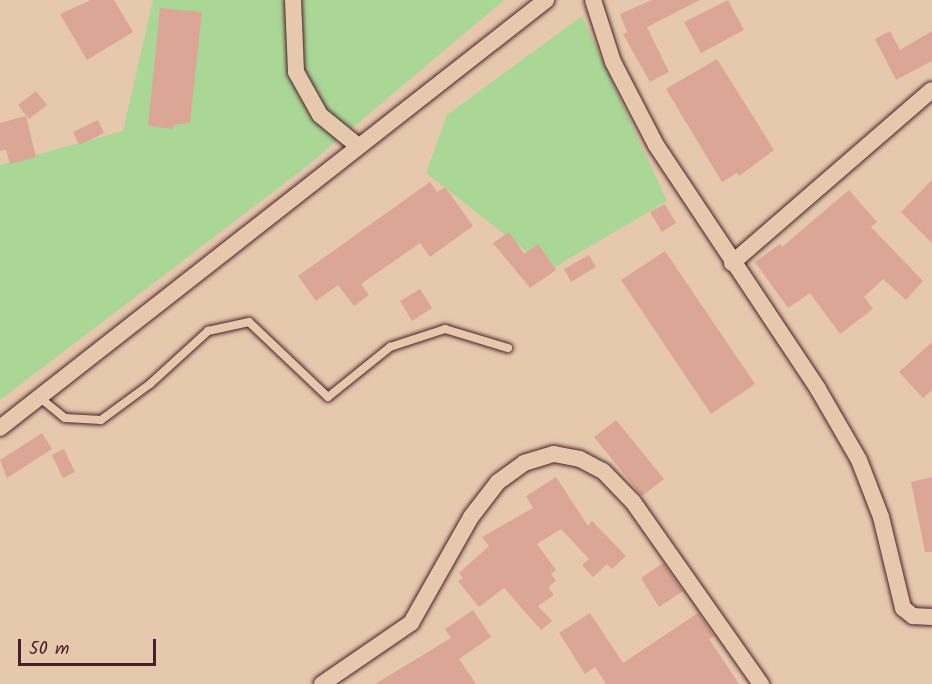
<!DOCTYPE html>
<style>
body{margin:0}
#map{position:relative;width:932px;height:684px;overflow:hidden;background:#e6c9ad;font-family:Kalam,sans-serif}
div>[style]{position:absolute}
.green>*{inset:0;background:#abd796}
.building>*{inset:0;background:#dba696}
.roads{filter:drop-shadow(0 0 2px #4a1f2b) drop-shadow(0 0 2px #4a1f2b)}
.lane>*{height:8px;margin:-4px;padding:0 4px;transform-origin:4px;border-radius:4px;background:#e6c9ad}
.street>*{height:16px;margin:-8px;padding:0 8px;transform-origin:8px;border-radius:8px;background:#e6c9ad}
span{translate:-50% -50%;white-space:nowrap;text-align:center;line-height:1.15;-webkit-text-stroke:6px #e6c9ad;paint-order:stroke}
.scale{position:absolute;left:18px;top:639px;width:138px;height:27px;box-sizing:border-box;border:3px solid #4a1f2b;border-top:0;padding-left:8px;font-size:18px;line-height:21px;white-space:nowrap;color:#4a1f2b;-webkit-text-stroke:4px #e6c9ad;paint-order:stroke}
</style>
<div id="map">
<div class="green">
<div style="clip-path:polygon(153px 0,504px 0,306px 167px,0 400px,0 165px,123px 131px)"></div>
<div style="clip-path:polygon(582px 16px,667px 201px,550px 270px,426px 173px,447px 115px)"></div>
</div>
<div class="building">
<div style="clip-path:polygon(91px 0,114px 0,133px 32px,87px 60px,60px 14px)"></div>
<div style="clip-path:polygon(652px 0,700px 0,647px 27px,669px 72px,650px 82px,623px 34px,627px 32px,620px 14px)"></div>
<div style="clip-path:polygon(728px 0,744px 30px,701px 53px,684px 22px)"></div>
<div style="clip-path:polygon(160px 8px,202px 12px,190px 123px,174px 125px,173px 129px,148px 126px)"></div>
<div style="clip-path:polygon(890px 31px,900px 50px,932px 31px,932px 61px,896px 80px,875px 39px)"></div>
<div style="clip-path:polygon(717px 59px,774px 150px,739px 176px,737px 173px,722px 182px,666px 89px)"></div>
<div style="clip-path:polygon(36px 91px,47px 105px,29px 119px,18px 105px)"></div>
<div style="clip-path:polygon(26px 116px,36px 157px,10px 164px,6px 150px,0 151px,0 123px)"></div>
<div style="clip-path:polygon(98px 120px,104px 133px,79px 145px,73px 132px)"></div>
<div style="clip-path:polygon(932px 180px,932px 243px,901px 212px)"></div>
<div style="clip-path:polygon(430px 182px,437px 192px,445px 187px,473px 226px,430px 257px,420px 243px,361px 284px,369px 295px,354px 306px,338px 285px,316px 301px,298px 276px)"></div>
<div style="clip-path:polygon(849px 190px,877px 222px,871px 227px,923px 281px,906px 300px,883px 279px,864px 297px,873px 309px,840px 334px,810px 293px,788px 308px,755px 262px,780px 244px,782px 247px)"></div>
<div style="clip-path:polygon(665px 204px,676px 223px,662px 232px,650px 212px)"></div>
<div style="clip-path:polygon(509px 232px,524px 254px,538px 244px,556px 270px,530px 288px,493px 243px)"></div>
<div style="clip-path:polygon(665px 251px,755px 384px,711px 414px,621px 280px)"></div>
<div style="clip-path:polygon(589px 255px,596px 267px,571px 282px,564px 269px)"></div>
<div style="clip-path:polygon(420px 289px,432px 308px,412px 321px,400px 301px)"></div>
<div style="clip-path:polygon(932px 342px,932px 390px,923px 398px,899px 372px)"></div>
<div style="clip-path:polygon(616px 420px,664px 479px,642px 496px,594px 437px)"></div>
<div style="clip-path:polygon(42px 433px,52px 449px,7px 478px,0 460px)"></div>
<div style="clip-path:polygon(64px 449px,75px 472px,63px 478px,52px 455px)"></div>
<div style="clip-path:polygon(556px 477px,588px 526px,592px 521px,626px 556px,612px 569px,607px 564px,593px 577px,582px 565px,589px 559px,561px 529px,537px 544px,556px 570px,551px 574px,556px 581px,548px 587px,554px 595px,538px 606px,552px 621px,541px 630px,504px 588px,479px 607px,458px 581px,463px 578px,459px 573px,489px 546px,482px 537px,533px 508px,526px 496px)"></div>
<div style="clip-path:polygon(932px 477px,932px 552px,925px 552px,911px 482px)"></div>
<div style="clip-path:polygon(663px 563px,683px 591px,659px 607px,641px 578px)"></div>
<div style="clip-path:polygon(473px 610px,491px 637px,459px 659px,476px 684px,375px 684px,451px 638px,445px 629px)"></div>
<div style="clip-path:polygon(590px 613px,623px 663px,698px 613px,714px 636px,709px 639px,739px 684px,606px 684px,595px 667px,585px 674px,559px 633px)"></div>
</div>
<div class="roads">
<div class="lane">
<div style="left:39px;top:397px;width:33px;rotate:39deg"></div>
<div style="left:65px;top:418px;width:36px;rotate:3deg"></div>
<div style="left:101px;top:420px;width:61px;rotate:-36.3deg"></div>
<div style="left:150px;top:384px;width:79px;rotate:-42.4deg"></div>
<div style="left:208px;top:331px;width:42px;rotate:-12.4deg"></div>
<div style="left:249px;top:322px;width:109px;rotate:43.5deg"></div>
<div style="left:328px;top:397px;width:80px;rotate:-38.9deg"></div>
<div style="left:390px;top:347px;width:58px;rotate:-18.1deg"></div>
<div style="left:445px;top:329px;width:66px;rotate:16.8deg"></div>
</div>
<div class="street">
<div style="left:293px;top:0;width:72px;rotate:87.6deg"></div>
<div style="left:296px;top:72px;width:49px;rotate:60.8deg"></div>
<div style="left:320px;top:115px;width:49px;rotate:39.2deg"></div>
<div style="left:593px;top:0;width:65px;rotate:72.1deg"></div>
<div style="left:613px;top:62px;width:93px;rotate:62.6deg"></div>
<div style="left:656px;top:145px;width:293px;rotate:56.4deg"></div>
<div style="left:818px;top:389px;width:82px;rotate:60deg"></div>
<div style="left:859px;top:460px;width:61px;rotate:68.9deg"></div>
<div style="left:881px;top:517px;width:94px;rotate:76.4deg"></div>
<div style="left:903px;top:608px;width:13px;rotate:39deg"></div>
<div style="left:913px;top:616px;width:19px;rotate:3deg"></div>
<div style="left:732px;top:263px;width:264px;rotate:-40.9deg"></div>
<div style="left:0;top:428px;width:694px;rotate:-38.09deg"></div>
<div style="left:322px;top:684px;width:108px;rotate:-34.4deg"></div>
<div style="left:411px;top:623px;width:122px;rotate:-60.5deg"></div>
<div style="left:471px;top:517px;width:44px;rotate:-52.4deg"></div>
<div style="left:498px;top:482px;width:32px;rotate:-36deg"></div>
<div style="left:524px;top:463px;width:31px;rotate:-17deg"></div>
<div style="left:554px;top:454px;width:26px;rotate:11deg"></div>
<div style="left:580px;top:459px;width:26px;rotate:28deg"></div>
<div style="left:603px;top:471px;width:43px;rotate:45.9deg"></div>
<div style="left:633px;top:502px;width:223px;rotate:54.9deg"></div>
</div>
</div>
<div class="scale">50 m</div>
</div>
